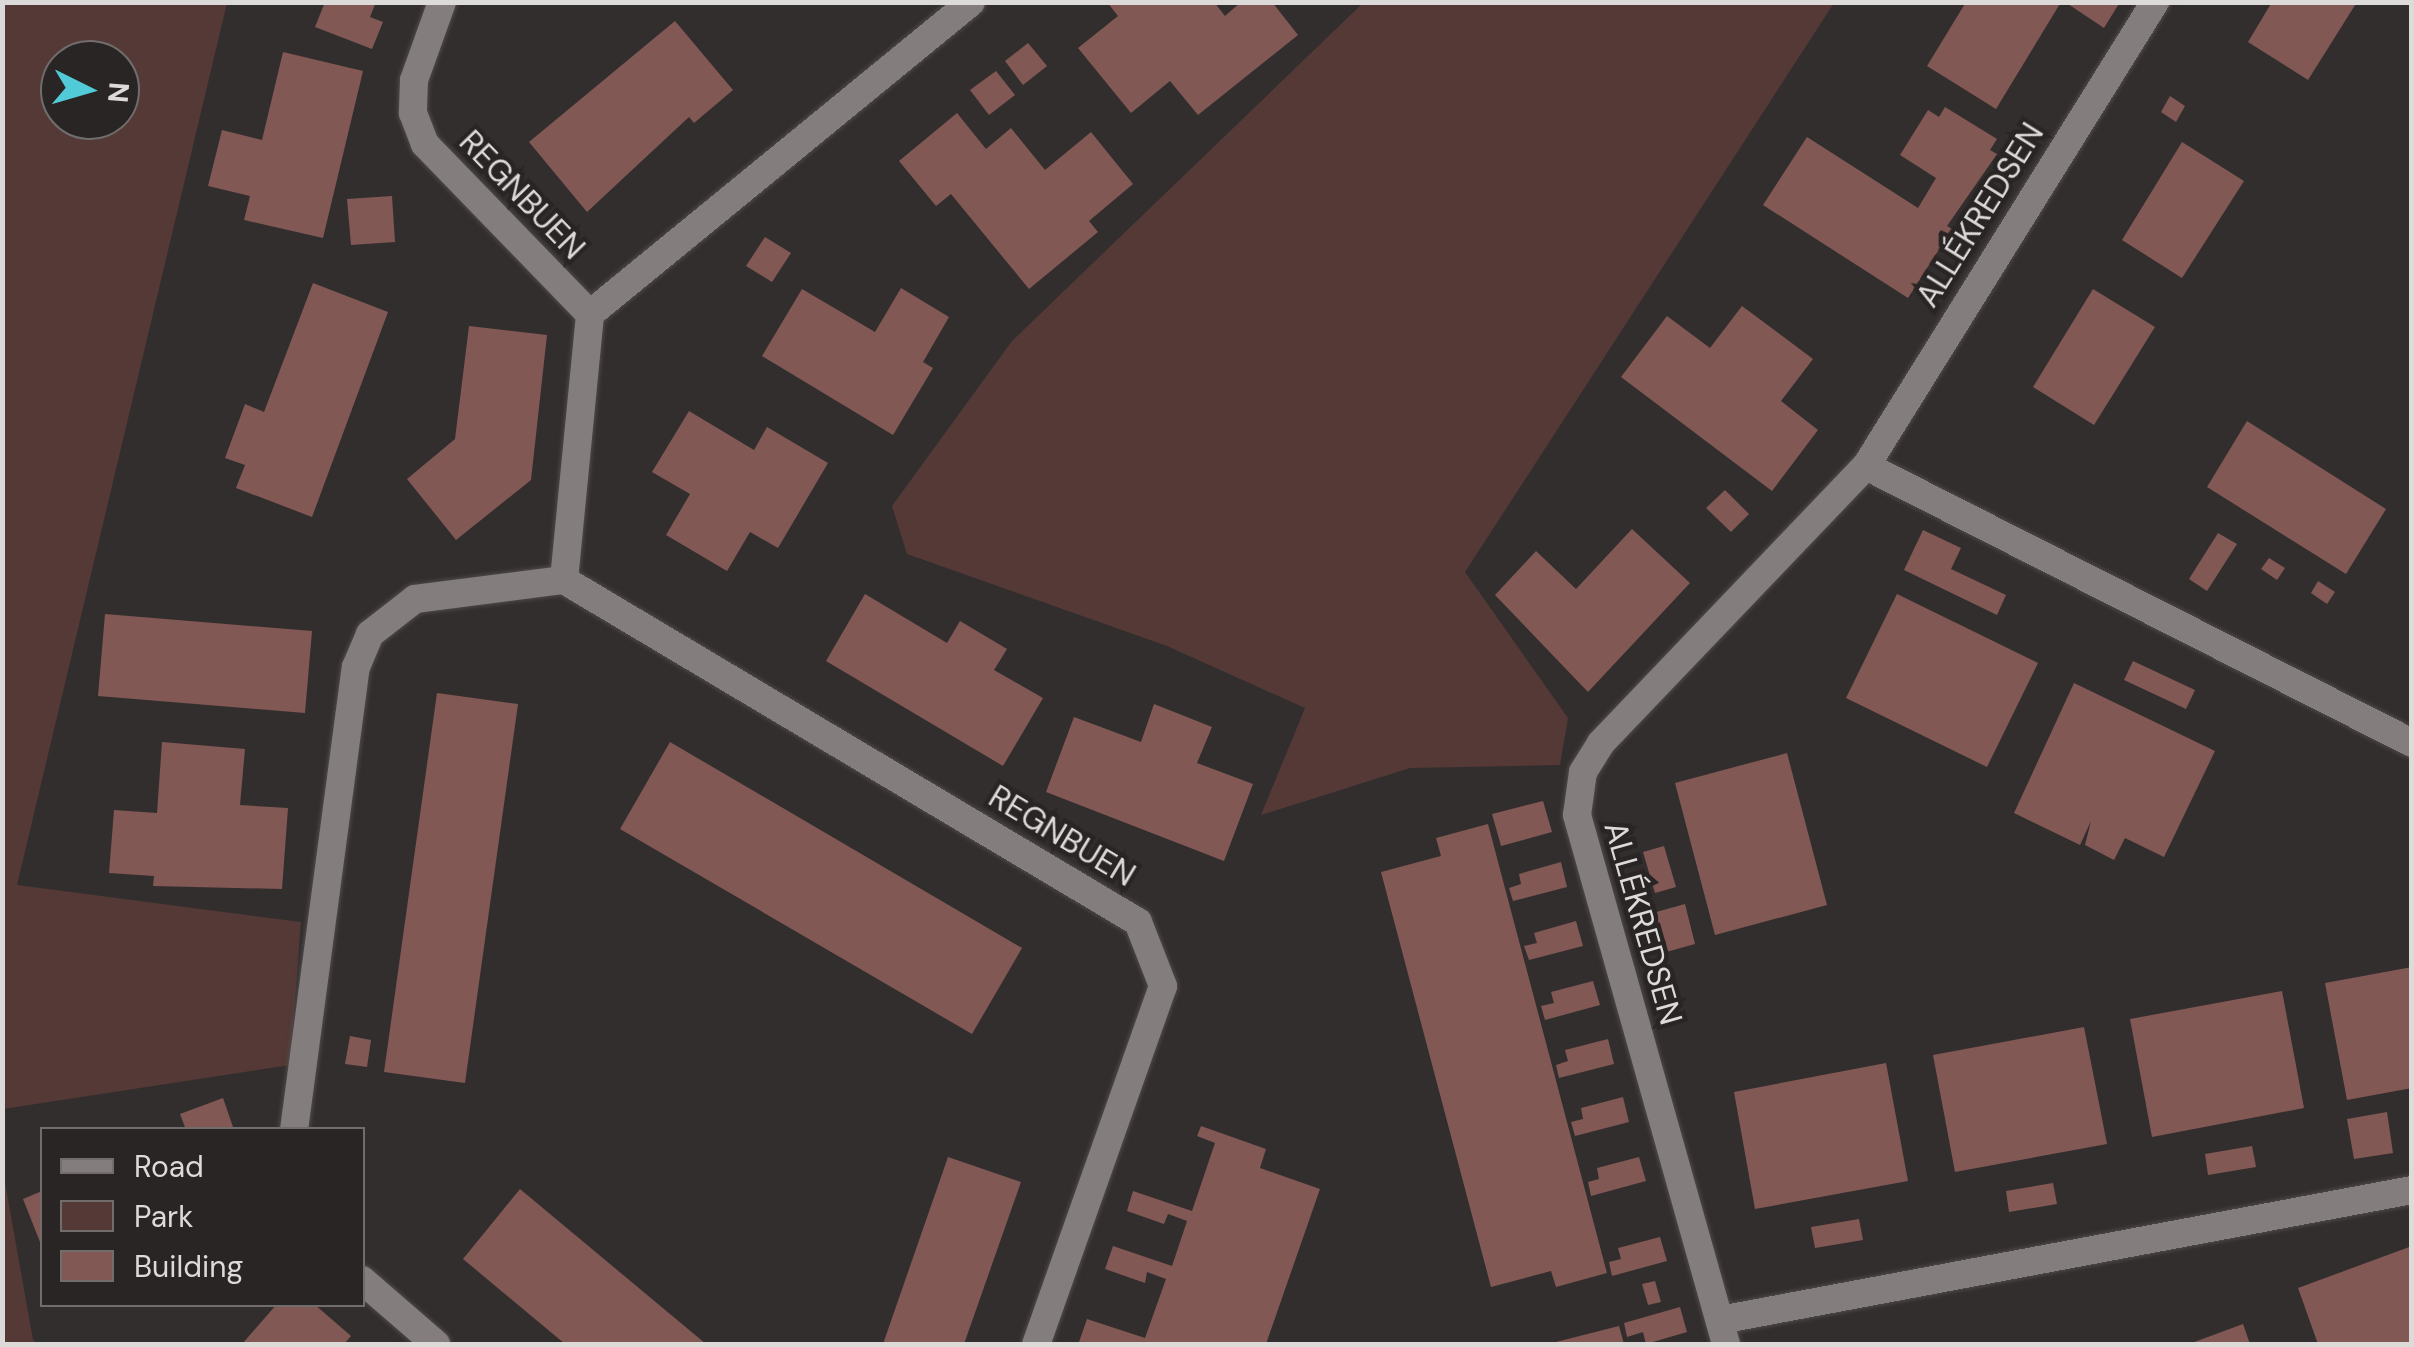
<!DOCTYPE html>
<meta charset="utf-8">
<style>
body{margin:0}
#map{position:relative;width:2414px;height:1347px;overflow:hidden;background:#332e2e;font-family:"DM Sans",sans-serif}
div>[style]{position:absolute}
.green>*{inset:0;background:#543936}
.building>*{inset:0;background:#815854}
.roads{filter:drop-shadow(0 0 2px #4d4a49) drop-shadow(0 0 2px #4d4a49)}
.minor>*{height:28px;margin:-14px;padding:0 14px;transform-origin:14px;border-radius:14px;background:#837e7d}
span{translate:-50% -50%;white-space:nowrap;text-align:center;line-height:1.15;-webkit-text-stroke:9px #292524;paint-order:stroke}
.street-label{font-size:32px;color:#dddada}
.frame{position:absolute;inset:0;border:5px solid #dddada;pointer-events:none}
.legend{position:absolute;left:40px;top:1127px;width:325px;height:180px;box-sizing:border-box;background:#292524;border:2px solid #716d6d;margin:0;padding:12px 18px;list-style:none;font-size:30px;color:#dddada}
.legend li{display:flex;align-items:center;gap:20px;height:50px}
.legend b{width:50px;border:2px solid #716d6d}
.north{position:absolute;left:40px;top:40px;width:100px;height:100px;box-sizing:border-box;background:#292524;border:2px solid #716d6d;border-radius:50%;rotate:95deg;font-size:28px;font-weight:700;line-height:40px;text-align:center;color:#dddada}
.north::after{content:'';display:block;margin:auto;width:35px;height:45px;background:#52cbd8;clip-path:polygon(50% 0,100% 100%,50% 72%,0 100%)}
</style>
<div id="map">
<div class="green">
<div style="clip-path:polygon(evenodd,3px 3px,227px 3px,17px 885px,301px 922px,290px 1065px,3px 1109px,3px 3px,60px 60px,120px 60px,120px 120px,60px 120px,60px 60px)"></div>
<div style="clip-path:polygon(1363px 3px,1834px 3px,1465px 572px,1568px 718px,1560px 765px,1410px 768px,1261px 815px,1305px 708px,1167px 646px,907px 554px,892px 506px,1012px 341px)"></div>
<div style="clip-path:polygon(3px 1171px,33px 1340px,38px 1344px,3px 1344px)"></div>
</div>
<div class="building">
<div style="clip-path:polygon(325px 2px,376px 2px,370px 17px,383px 22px,372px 49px,315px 27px)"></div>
<div style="clip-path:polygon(1107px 2px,1214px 2px,1225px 16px,1241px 2px,1272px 2px,1298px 35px,1198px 115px,1170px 81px,1131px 113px,1078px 48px,1118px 16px)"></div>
<div style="clip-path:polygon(1966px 2px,2061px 2px,1996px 109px,1927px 66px)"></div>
<div style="clip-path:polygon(2065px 2px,2120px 2px,2104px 28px)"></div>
<div style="clip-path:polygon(2272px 2px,2357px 2px,2308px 80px,2248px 42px)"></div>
<div style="clip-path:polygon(675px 21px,733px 90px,694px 123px,689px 117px,587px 212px,529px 142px)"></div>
<div style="clip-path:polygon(1028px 43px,1047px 66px,1023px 85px,1005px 61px)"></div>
<div style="clip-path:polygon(283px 52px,363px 71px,323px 238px,244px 220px,250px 196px,208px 186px,222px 130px,262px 140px)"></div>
<div style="clip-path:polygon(996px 71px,1015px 95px,989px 115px,970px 90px)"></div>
<div style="clip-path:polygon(2170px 96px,2185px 106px,2176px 122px,2161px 112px)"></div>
<div style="clip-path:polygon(1945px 107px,1997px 139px,1990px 150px,1997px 154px,1947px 226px,1952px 229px,1908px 298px,1763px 205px,1807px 137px,1918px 208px,1936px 178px,1900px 155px,1928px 110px,1939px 117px)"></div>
<div style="clip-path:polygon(957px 113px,986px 149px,1011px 128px,1045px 170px,1091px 132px,1133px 184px,1089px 221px,1098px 232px,1029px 289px,951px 194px,936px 206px,899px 161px)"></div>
<div style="clip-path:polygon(2182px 142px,2244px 181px,2182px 278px,2122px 240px)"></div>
<div style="clip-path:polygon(392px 196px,395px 242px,351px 245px,347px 199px)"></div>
<div style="clip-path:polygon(765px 237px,791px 253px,772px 282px,746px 266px)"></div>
<div style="clip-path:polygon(313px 283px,388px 312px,312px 517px,236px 488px,245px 465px,225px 458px,245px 404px,264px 412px)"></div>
<div style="clip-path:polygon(901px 288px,949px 317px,923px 362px,933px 368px,893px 435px,762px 356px,802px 289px,875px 332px)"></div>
<div style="clip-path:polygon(2093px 289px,2155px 327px,2094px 425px,2033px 387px)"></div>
<div style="clip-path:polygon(1742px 306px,1813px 359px,1781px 401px,1818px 430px,1772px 491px,1621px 377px,1667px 316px,1710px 348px)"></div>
<div style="clip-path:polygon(469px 326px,547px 335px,531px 480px,456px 540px,407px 479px,455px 439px)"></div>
<div style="clip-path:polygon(689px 411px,754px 450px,767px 427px,828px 463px,778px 548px,750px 532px,727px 571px,666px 535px,690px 494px,652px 472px)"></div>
<div style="clip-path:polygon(2247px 421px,2386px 509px,2346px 574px,2207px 487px)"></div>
<div style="clip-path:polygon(1725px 490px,1749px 514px,1731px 532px,1706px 508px)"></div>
<div style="clip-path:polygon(1632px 529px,1690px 583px,1588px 692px,1495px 595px,1536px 551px,1576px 589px)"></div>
<div style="clip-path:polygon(1923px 530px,1961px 548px,1951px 569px,2006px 595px,1997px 615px,1904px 570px)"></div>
<div style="clip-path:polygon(2218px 533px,2237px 544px,2207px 591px,2189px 579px)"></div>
<div style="clip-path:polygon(2269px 558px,2285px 568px,2277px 580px,2261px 569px)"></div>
<div style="clip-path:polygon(2318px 581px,2335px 592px,2327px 604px,2311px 593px)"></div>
<div style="clip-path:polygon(865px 594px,947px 643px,960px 621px,1007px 649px,994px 670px,1043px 698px,1003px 766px,826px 661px)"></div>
<div style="clip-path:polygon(1897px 594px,2038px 663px,1987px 767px,1846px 698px)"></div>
<div style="clip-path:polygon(105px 614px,312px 631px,305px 713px,98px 696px)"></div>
<div style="clip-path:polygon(2133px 661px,2195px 690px,2186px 709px,2124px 680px)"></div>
<div style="clip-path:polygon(2074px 683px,2215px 751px,2164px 857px,2125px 838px,2114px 860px,2085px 845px,2091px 821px,2080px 845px,2014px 813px)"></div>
<div style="clip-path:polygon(437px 693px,518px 704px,465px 1083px,384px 1072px)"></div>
<div style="clip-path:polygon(1154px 704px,1212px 727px,1197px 763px,1253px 784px,1224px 861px,1046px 792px,1074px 717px,1141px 742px)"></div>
<div style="clip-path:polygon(162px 742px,245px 749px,240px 805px,288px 808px,282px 889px,153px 886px,154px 876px,109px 873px,114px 810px,157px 813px)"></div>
<div style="clip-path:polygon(670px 742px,1022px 948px,972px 1034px,620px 829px)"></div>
<div style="clip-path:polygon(1787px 753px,1827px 905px,1715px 935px,1675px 783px)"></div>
<div style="clip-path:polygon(1543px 801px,1552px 832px,1501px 846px,1492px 814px)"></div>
<div style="clip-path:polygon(1488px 824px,1607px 1273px,1556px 1287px,1551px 1271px,1491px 1287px,1381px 872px,1441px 856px,1436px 838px)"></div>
<div style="clip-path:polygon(1664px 846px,1676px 887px,1655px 893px,1643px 852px)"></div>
<div style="clip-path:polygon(1561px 862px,1567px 887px,1513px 901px,1509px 888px,1521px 884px,1519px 874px)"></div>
<div style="clip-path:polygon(1685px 904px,1695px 944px,1659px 954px,1649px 914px)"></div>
<div style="clip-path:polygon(1576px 921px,1583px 946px,1529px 960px,1524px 946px,1537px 943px,1534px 933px)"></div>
<div style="clip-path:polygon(2412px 967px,2412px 1088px,2347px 1100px,2325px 983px)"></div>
<div style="clip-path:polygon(1593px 981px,1600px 1005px,1545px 1020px,1541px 1006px,1554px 1003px,1551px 992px)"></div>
<div style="clip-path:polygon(2282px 991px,2304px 1108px,2152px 1137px,2130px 1019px)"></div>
<div style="clip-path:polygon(2084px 1027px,2107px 1144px,1955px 1172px,1933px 1055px)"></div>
<div style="clip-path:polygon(350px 1036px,371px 1040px,367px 1067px,345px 1064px)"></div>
<div style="clip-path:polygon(1608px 1039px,1614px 1064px,1559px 1078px,1556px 1065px,1568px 1061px,1565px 1050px)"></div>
<div style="clip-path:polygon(1886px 1063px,1908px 1181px,1755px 1209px,1734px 1092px)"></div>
<div style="clip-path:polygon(1623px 1097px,1629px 1122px,1575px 1136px,1571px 1122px,1583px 1119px,1581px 1108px)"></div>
<div style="clip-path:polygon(223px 1098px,234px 1130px,186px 1130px,180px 1114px)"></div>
<div style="clip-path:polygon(2387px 1112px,2393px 1153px,2354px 1159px,2347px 1119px)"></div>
<div style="clip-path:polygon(1201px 1126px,1266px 1149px,1260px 1168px,1320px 1189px,1266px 1344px,1079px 1342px,1087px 1319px,1145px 1338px,1166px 1279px,1147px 1272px,1145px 1283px,1105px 1269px,1113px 1246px,1172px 1266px,1187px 1221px,1168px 1214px,1164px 1224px,1127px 1211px,1133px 1191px,1192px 1211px,1215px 1143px,1197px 1136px)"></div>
<div style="clip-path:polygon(2252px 1146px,2256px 1167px,2208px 1175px,2205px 1154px)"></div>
<div style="clip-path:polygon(948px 1157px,1021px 1182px,964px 1344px,883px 1344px)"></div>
<div style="clip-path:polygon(1639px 1157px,1646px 1181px,1591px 1196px,1588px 1182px,1599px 1179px,1597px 1168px)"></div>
<div style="clip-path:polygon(2053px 1183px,2057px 1204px,2009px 1212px,2006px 1191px)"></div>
<div style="clip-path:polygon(520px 1189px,706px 1344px,565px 1344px,463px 1259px)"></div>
<div style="clip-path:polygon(42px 1191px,42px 1247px,23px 1199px)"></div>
<div style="clip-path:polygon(1859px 1219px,1863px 1240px,1815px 1248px,1811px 1227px)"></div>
<div style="clip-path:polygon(1660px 1237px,1667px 1261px,1612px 1276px,1609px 1262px,1621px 1259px,1618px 1248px)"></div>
<div style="clip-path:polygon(2412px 1246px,2412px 1344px,2318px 1344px,2298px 1288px)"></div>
<div style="clip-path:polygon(1655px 1281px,1661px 1302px,1648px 1305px,1642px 1284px)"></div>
<div style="clip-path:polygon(277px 1304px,314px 1304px,351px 1336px,344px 1344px,242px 1344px)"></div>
<div style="clip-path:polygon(1680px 1307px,1687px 1332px,1646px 1344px,1643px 1332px,1627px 1337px,1624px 1323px)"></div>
<div style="clip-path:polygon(2243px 1324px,2250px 1344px,2189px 1344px)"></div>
<div style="clip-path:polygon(1619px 1326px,1624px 1344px,1553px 1344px,1552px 1343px)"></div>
</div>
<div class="roads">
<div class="minor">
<div style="left:442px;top:2px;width:83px;rotate:109.7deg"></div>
<div style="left:414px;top:80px;width:33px;rotate:92deg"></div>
<div style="left:413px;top:113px;width:33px;rotate:69deg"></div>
<div style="left:425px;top:144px;width:237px;rotate:45.9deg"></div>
<div style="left:1866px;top:466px;width:612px;rotate:26.9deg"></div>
<div style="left:564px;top:580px;width:267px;rotate:-84.4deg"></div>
<div style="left:590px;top:314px;width:492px;rotate:-39.3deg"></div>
<div style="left:294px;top:1130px;width:467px;rotate:-82.4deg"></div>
<div style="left:356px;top:667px;width:36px;rotate:-67deg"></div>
<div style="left:370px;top:634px;width:57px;rotate:-37.9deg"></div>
<div style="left:415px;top:599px;width:150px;rotate:-7.3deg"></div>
<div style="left:564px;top:580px;width:668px;rotate:30.79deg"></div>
<div style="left:1138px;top:922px;width:69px;rotate:68.7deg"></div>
<div style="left:1163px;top:986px;width:380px;rotate:109.5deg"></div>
<div style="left:362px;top:1280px;width:98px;rotate:40.9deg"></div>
<div style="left:1720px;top:1320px;width:704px;rotate:-10.64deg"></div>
<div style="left:1726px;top:1344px;width:550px;rotate:-105.73deg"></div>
<div style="left:1577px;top:815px;width:43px;rotate:-82.1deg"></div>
<div style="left:1583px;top:772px;width:34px;rotate:-58deg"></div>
<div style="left:1601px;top:743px;width:383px;rotate:-46.3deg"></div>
<div style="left:1866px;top:466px;width:547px;rotate:-58.08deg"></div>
</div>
</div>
<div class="street-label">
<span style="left:522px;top:195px;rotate:46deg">REGNBUEN</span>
<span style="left:1980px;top:215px;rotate:-58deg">ALLÉKREDSEN</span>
<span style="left:1062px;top:836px;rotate:31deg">REGNBUEN</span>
<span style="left:1643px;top:923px;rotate:74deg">ALLÉKREDSEN</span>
</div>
<div class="frame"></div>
<ul class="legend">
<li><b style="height:12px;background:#837e7d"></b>Road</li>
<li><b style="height:28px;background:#543936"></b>Park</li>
<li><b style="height:28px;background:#815854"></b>Building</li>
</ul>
<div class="north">N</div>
</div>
